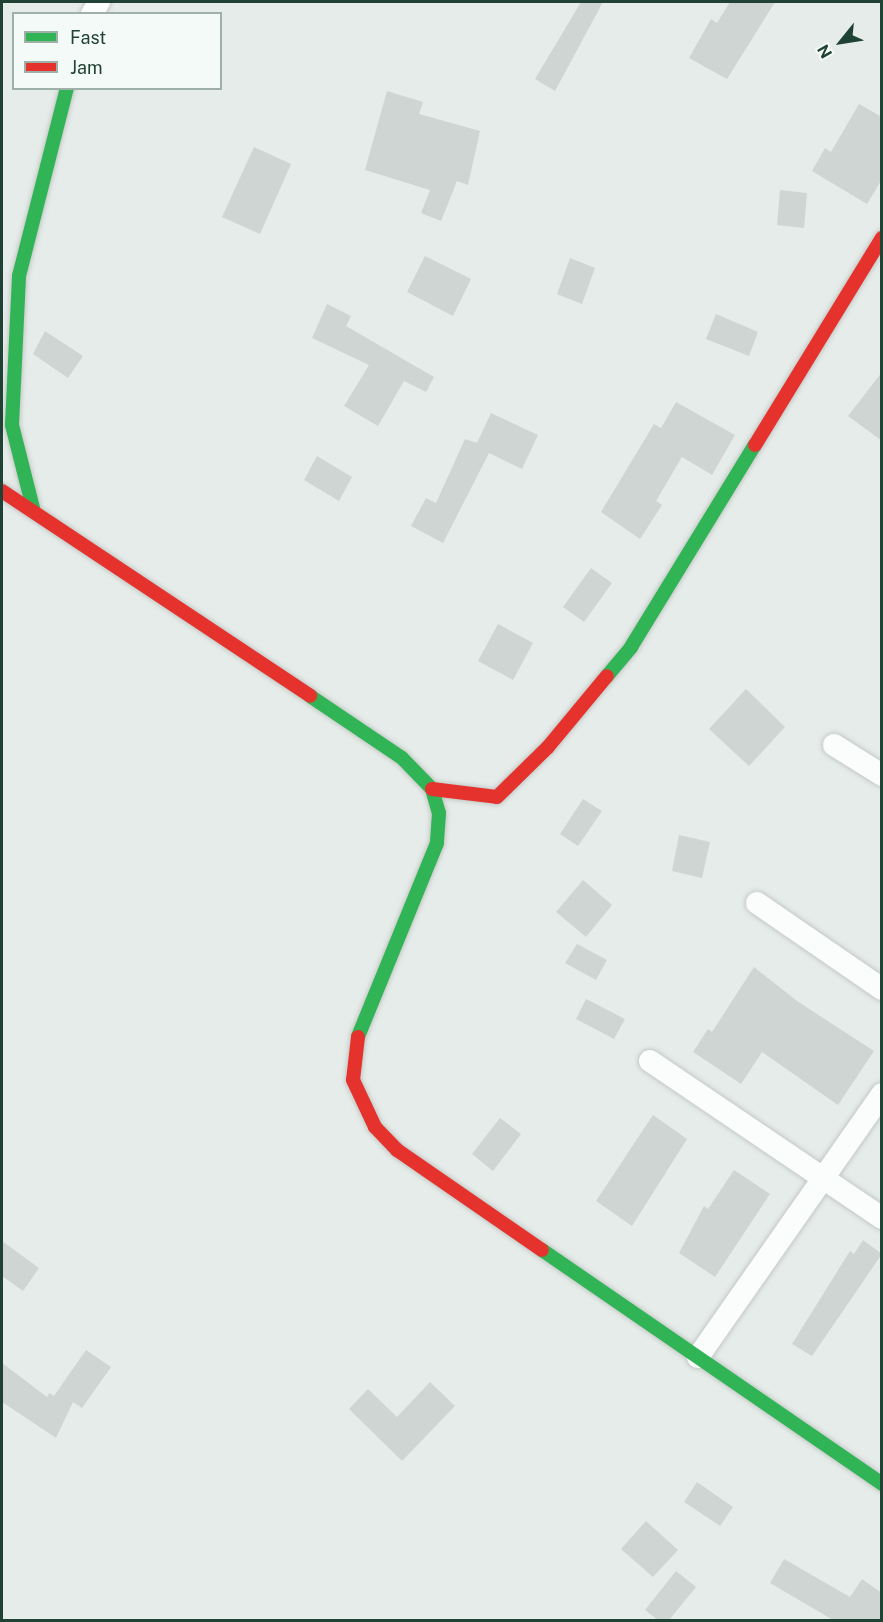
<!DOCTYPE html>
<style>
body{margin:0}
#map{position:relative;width:883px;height:1622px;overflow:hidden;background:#e6ece9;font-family:"Public Sans",sans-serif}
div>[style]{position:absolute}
.building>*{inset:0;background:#ced5d2}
.roads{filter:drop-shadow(0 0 2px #c3c9c6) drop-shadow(0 0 2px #c3c9c6)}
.street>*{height:22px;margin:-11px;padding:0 11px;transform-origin:11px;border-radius:11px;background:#fbfcfc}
.fast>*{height:14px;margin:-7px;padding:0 7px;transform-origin:7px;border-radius:7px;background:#30b455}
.jam>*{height:14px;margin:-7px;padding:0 7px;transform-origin:7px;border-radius:7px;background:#e5322d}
span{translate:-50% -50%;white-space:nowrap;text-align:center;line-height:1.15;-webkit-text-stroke:4.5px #f4faf7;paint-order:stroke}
.frame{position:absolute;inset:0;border:3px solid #204235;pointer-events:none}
.legend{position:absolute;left:12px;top:12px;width:210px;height:78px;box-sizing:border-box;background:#f4faf7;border:2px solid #9fb0a9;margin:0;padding:8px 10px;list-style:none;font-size:18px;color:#204235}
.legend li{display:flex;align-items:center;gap:12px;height:30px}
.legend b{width:30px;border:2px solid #9fb0a9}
.north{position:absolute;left:811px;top:12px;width:60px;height:60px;-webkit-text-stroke:4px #f4faf7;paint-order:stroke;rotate:240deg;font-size:16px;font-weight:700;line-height:24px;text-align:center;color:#204235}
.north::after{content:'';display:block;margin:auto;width:21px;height:27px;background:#204235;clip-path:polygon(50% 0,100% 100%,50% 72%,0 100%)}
</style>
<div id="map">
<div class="building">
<div style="clip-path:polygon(581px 2px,603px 2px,555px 91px,535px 79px)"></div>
<div style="clip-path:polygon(730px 2px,775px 2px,727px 79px,689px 58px,711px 19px,717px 23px)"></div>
<div style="clip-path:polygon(387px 91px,423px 102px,419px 114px,480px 131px,468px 185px,457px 181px,441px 221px,421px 213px,430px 190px,365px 170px)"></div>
<div style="clip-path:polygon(859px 104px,882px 117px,882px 179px,867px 204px,812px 171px,825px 148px,831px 152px)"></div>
<div style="clip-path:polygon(254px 147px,291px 164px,260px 234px,222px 217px)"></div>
<div style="clip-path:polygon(780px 190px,807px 193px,804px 228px,777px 225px)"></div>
<div style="clip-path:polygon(425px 256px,471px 279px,453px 316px,407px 292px)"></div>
<div style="clip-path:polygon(570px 258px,595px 268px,582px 304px,557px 294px)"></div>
<div style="clip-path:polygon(327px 304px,351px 316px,346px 326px,434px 377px,426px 392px,404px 381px,378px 426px,344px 406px,369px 365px,312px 338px)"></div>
<div style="clip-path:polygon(716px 314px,758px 332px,749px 356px,706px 339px)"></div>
<div style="clip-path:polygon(45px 331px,83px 356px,68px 378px,33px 354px)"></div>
<div style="clip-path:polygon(882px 372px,882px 441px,848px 416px)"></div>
<div style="clip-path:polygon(676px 402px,735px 435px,712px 475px,682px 457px,656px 501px,662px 505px,640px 539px,601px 512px,654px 424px,661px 428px)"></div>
<div style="clip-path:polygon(491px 413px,538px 435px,522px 469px,489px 453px,443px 543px,411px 526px,426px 498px,436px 503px,465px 439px,477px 443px)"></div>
<div style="clip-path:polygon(317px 456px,352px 477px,339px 501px,304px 480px)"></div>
<div style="clip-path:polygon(591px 568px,612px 583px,584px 622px,563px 607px)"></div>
<div style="clip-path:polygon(498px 624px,533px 643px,513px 680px,478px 661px)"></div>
<div style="clip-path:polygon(746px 689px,785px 727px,749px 766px,709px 729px)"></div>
<div style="clip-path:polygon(583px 799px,602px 811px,578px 846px,560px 834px)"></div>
<div style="clip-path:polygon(679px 835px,710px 842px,702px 878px,672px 871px)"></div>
<div style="clip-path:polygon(583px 880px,612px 905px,586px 937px,556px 912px)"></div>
<div style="clip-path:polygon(577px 944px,607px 960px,596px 980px,565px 963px)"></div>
<div style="clip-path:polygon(754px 967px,797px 1001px,874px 1051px,838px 1105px,762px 1052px,741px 1084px,693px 1052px,708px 1029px,712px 1032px)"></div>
<div style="clip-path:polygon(586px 999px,625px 1019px,614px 1039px,576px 1019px)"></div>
<div style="clip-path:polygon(653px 1115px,687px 1139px,632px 1226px,596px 1201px)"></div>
<div style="clip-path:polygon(500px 1118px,521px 1134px,493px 1171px,472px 1154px)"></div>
<div style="clip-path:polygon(734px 1170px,770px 1194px,715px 1277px,679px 1253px,704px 1206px,708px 1209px)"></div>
<div style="clip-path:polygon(863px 1240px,882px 1254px,812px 1356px,792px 1344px,850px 1251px,854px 1254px)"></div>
<div style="clip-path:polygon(2px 1241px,39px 1268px,23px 1291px,2px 1276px)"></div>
<div style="clip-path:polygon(86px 1350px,111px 1367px,82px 1408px,73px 1402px,56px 1438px,2px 1402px,2px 1363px,47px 1397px,49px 1393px,54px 1396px)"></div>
<div style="clip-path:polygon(430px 1382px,455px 1406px,402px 1461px,349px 1409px,368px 1389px,397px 1417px)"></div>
<div style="clip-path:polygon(697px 1482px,733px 1507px,720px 1526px,684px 1502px)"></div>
<div style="clip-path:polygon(646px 1521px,678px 1550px,653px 1577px,621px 1549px)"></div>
<div style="clip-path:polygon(784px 1559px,850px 1597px,862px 1579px,882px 1593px,882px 1620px,833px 1620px,770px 1583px)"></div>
<div style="clip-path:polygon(676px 1571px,696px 1587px,669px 1620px,658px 1620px,645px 1610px)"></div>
</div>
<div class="roads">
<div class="street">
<div style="left:92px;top:14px;width:14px;rotate:-60deg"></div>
<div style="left:834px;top:745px;width:57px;rotate:32deg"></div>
<div style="left:757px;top:903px;width:152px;rotate:34.5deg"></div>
<div style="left:650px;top:1061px;width:280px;rotate:34.1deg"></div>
<div style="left:698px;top:1357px;width:321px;rotate:-55deg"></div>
</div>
<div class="fast">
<div style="left:34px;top:512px;width:90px;rotate:-104.2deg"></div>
<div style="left:12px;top:425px;width:149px;rotate:-87.3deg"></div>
<div style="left:19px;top:276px;width:194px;rotate:-75.7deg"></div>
<div style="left:607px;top:676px;width:38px;rotate:-50deg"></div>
<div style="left:631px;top:647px;width:237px;rotate:-58.5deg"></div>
<div style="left:310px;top:696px;width:111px;rotate:34deg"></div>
<div style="left:402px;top:758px;width:43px;rotate:45.9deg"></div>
<div style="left:432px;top:789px;width:25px;rotate:74deg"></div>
<div style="left:439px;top:813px;width:30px;rotate:94deg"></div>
<div style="left:437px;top:843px;width:209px;rotate:112.2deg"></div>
<div style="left:542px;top:1250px;width:413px;rotate:34.5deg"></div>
</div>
<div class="jam">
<div style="left:755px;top:445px;width:243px;rotate:-58.5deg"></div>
<div style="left:2px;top:491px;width:370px;rotate:33.6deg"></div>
<div style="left:432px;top:789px;width:65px;rotate:7deg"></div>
<div style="left:497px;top:797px;width:71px;rotate:-44.4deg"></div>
<div style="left:548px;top:747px;width:92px;rotate:-50.3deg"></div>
<div style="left:358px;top:1037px;width:43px;rotate:96.6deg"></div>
<div style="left:353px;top:1080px;width:52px;rotate:64.9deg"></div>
<div style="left:375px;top:1127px;width:32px;rotate:46deg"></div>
<div style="left:397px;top:1150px;width:176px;rotate:34.6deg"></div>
</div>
</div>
<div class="frame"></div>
<ul class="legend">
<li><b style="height:8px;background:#30b455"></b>Fast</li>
<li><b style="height:8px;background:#e5322d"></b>Jam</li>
</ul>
<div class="north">N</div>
</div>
